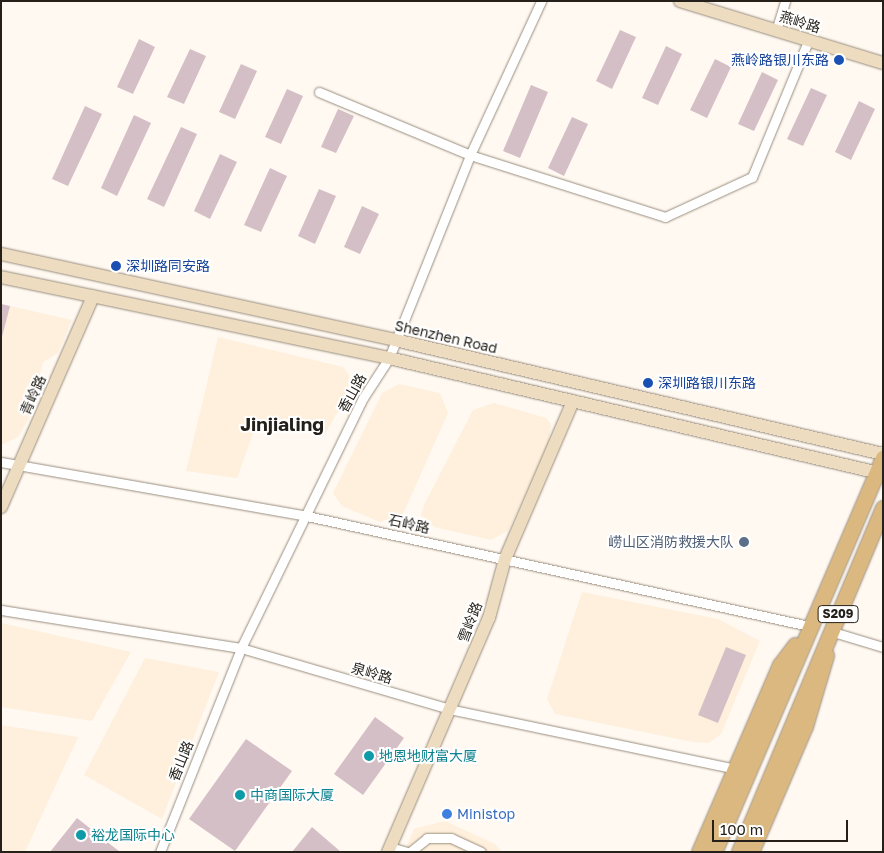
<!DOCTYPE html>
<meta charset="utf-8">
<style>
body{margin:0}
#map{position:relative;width:884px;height:853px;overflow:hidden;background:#fff9f2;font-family:"Golos Text","Noto Sans SC",sans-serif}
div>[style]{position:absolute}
.built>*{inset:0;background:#fef0dc}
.building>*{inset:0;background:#d5bfc6}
.roads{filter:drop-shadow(0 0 1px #998d7d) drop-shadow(0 0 1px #998d7d)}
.street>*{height:9px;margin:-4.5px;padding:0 4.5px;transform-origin:4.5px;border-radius:4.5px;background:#fff}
.secondary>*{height:12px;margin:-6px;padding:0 6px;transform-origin:6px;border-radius:6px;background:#eddcbf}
.primary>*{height:15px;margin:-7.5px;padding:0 7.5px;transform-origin:7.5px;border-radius:7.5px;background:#dbb87f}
.dots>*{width:14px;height:14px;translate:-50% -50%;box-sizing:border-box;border:2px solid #fff;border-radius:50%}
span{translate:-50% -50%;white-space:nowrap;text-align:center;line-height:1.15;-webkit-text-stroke:4px #fff;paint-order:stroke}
.shield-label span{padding:1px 4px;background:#fff;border:1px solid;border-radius:4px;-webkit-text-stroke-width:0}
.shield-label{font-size:12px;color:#25211a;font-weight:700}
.street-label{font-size:14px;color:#25211a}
.transit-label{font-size:14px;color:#164399}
.right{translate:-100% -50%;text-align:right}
.left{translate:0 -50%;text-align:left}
.service-label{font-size:14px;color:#4e5e75}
.culture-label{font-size:14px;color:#0d838f}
.shop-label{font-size:14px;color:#366cbe}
.district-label{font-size:19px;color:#25211a;font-weight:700}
.frame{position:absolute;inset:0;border:2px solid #25211a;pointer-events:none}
.scale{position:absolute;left:712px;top:820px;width:136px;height:22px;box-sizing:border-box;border:2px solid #25211a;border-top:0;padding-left:6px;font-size:15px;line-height:18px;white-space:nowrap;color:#25211a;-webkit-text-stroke:4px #fff;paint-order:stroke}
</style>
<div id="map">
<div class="built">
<div style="clip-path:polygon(1px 304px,72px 320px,58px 353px,43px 362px,28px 420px,18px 437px,1px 445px)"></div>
<div style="clip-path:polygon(218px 337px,343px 367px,349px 375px,348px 394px,325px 434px,257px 423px,237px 478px,186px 471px)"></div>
<div style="clip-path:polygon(399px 384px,440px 393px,448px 413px,403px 514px,380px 522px,342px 506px,333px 493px,382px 393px)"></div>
<div style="clip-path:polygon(494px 403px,546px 418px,551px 424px,549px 443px,508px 531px,491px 540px,434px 527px,421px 515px,424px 505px,473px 410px)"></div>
<div style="clip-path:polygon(582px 592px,718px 619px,760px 641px,721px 734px,709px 743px,693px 742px,555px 714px,547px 699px)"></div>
<div style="clip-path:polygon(1px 623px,131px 652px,92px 721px,1px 707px)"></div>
<div style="clip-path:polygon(145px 658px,219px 672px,162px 819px,84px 775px)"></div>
<div style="clip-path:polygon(1px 725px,78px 737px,25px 852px,1px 852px)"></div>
<div style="clip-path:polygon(445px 821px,495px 844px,502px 852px,404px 852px,414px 829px)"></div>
</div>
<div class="building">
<div style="clip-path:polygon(620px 30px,636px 37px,612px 89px,596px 81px)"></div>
<div style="clip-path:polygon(139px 39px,155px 47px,133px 94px,117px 87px)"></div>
<div style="clip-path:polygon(666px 46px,682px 54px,658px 105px,642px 98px)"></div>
<div style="clip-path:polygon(190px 49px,206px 56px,184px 104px,167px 97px)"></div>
<div style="clip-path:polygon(715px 59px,731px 67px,707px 118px,690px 110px)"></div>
<div style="clip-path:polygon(241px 64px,257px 71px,235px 119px,219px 112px)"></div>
<div style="clip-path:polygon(762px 72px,778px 80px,754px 131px,738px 124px)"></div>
<div style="clip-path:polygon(531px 85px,548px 92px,520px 158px,503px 151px)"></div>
<div style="clip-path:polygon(811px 88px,827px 95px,803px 146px,787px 139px)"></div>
<div style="clip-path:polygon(287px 89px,303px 96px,281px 144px,265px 137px)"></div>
<div style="clip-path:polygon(859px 101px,875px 109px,851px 160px,835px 152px)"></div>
<div style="clip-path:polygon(85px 106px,102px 114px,68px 186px,52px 179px)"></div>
<div style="clip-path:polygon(338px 109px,354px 116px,336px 153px,321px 147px)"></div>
<div style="clip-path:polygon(134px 115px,151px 123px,117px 196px,101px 188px)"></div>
<div style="clip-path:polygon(572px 117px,588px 124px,564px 176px,548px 168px)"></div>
<div style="clip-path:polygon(181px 127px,197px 134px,164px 207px,147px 199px)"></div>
<div style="clip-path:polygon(220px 154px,237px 162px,210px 219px,194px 211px)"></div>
<div style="clip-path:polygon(270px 168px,287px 176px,261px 232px,244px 225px)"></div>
<div style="clip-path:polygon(319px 189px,336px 196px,315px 244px,298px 236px)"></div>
<div style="clip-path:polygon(362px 206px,379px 214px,360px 254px,344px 247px)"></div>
<div style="clip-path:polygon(1px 304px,10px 306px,2px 337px,1px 337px)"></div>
<div style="clip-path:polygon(726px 647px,746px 655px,718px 723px,698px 715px)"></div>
<div style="clip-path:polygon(375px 717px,404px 738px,363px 795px,334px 774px)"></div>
<div style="clip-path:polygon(246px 739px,292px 771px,235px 851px,189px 819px)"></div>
<div style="clip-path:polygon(77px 818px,120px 852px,50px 852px)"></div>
<div style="clip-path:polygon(312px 827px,341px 852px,292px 852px)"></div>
</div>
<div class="roads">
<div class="street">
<div style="left:776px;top:31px;width:31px;rotate:-73deg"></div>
<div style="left:319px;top:92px;width:164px;rotate:22.6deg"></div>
<div style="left:470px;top:155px;width:205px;rotate:17.6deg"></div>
<div style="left:665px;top:217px;width:96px;rotate:-24.7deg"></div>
<div style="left:752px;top:177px;width:147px;rotate:-67.6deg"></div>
<div style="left:1px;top:462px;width:311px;rotate:10deg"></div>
<div style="left:307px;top:516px;width:514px;rotate:12.36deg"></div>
<div style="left:1px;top:610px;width:243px;rotate:9deg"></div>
<div style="left:241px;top:648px;width:217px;rotate:16.3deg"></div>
<div style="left:449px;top:709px;width:292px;rotate:11.8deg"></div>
<div style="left:830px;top:631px;width:55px;rotate:16.8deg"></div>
<div style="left:390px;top:847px;width:19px;rotate:16deg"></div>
<div style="left:160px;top:852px;width:219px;rotate:-68.3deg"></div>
<div style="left:241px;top:648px;width:278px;rotate:-64deg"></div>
<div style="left:363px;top:398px;width:48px;rotate:-57deg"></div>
<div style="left:389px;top:358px;width:219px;rotate:-68.2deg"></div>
<div style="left:470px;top:155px;width:170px;rotate:-65.2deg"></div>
<div style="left:410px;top:852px;width:22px;rotate:-39deg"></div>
<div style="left:427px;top:838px;width:24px"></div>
<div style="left:451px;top:838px;width:33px;rotate:25deg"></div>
</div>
<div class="secondary">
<div style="left:680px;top:1px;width:212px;rotate:17deg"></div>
<div style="left:1px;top:254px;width:403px;rotate:12.3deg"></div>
<div style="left:395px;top:340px;width:501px;rotate:13.15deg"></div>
<div style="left:1px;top:277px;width:396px;rotate:11.8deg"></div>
<div style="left:389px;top:358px;width:507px;rotate:13.21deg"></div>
<div style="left:1px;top:507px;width:230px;rotate:-66.4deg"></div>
<div style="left:388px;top:852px;width:255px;rotate:-66.7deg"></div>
<div style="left:489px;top:618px;width:61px;rotate:-74.8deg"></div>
<div style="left:505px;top:559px;width:172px;rotate:-66.7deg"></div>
</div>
<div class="primary">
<div style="left:699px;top:852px;width:204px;rotate:-66.6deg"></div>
<div style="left:780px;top:665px;width:25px;rotate:-53deg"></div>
<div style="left:714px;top:852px;width:429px;rotate:-66.8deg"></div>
<div style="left:739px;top:852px;width:373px;rotate:-67.3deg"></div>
<div style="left:751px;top:852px;width:137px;rotate:-66.8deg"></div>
<div style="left:805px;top:726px;width:74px;rotate:-73.5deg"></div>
</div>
</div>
<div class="dots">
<div style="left:839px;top:60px;background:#1a4fb4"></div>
<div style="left:116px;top:266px;background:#1a4fb4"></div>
<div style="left:648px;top:383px;background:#1a4fb4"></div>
<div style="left:744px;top:542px;background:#5c6f8a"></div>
<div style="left:369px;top:756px;background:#0f9aa8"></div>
<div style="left:240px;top:795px;background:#0f9aa8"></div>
<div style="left:447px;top:814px;background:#3f7fe0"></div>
<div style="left:81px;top:835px;background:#0f9aa8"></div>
</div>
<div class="shield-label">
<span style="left:838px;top:614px">S209</span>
</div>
<div class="street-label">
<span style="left:800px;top:22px;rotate:17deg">燕岭路</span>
<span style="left:446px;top:337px;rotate:13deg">Shenzhen Road</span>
<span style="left:352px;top:393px;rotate:-61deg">香山路</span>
<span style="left:33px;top:395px;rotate:-66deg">青岭路</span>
<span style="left:409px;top:524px;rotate:12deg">石岭路</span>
<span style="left:470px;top:622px;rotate:-69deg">雪岭路</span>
<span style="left:372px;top:673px;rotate:16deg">泉岭路</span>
<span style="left:181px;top:761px;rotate:-68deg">香山路</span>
</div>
<div class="transit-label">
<span class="right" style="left:829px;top:60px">燕岭路银川东路</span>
<span class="left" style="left:126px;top:266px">深圳路同安路</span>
<span class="left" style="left:658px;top:383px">深圳路银川东路</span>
</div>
<div class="service-label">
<span class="right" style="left:734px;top:542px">崂山区消防救援大队</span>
</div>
<div class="culture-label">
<span class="left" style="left:379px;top:756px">地恩地财富大厦</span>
<span class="left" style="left:250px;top:795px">中商国际大厦</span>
<span class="left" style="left:91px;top:835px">裕龙国际中心</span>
</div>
<div class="shop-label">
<span class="left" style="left:457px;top:814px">Ministop</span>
</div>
<div class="district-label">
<span style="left:282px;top:424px">Jinjialing</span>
</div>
<div class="frame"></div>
<div class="scale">100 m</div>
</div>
